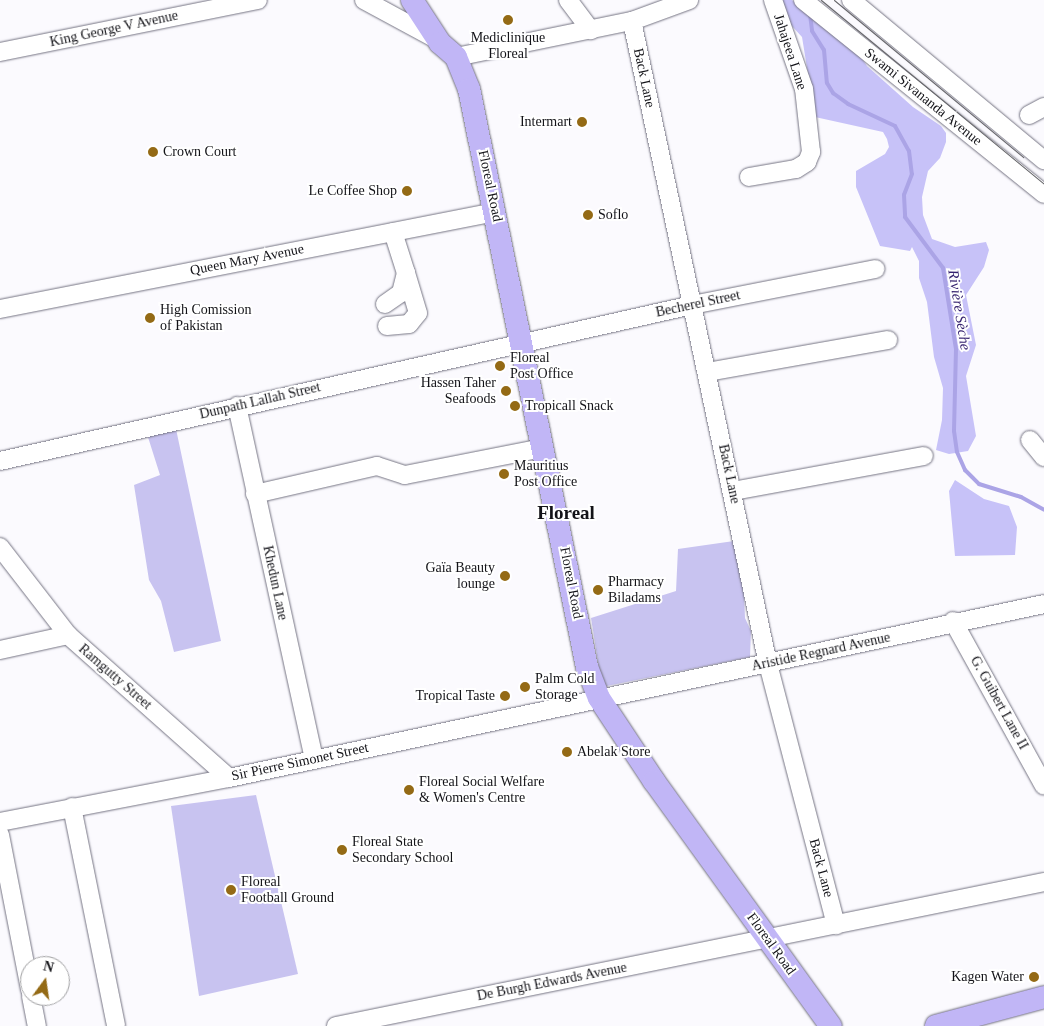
<!DOCTYPE html>
<meta charset="utf-8">
<style>
body{margin:0}
#map{position:relative;width:1044px;height:1026px;overflow:hidden;background:#fbfafe;font-family:Georgia,serif}
div>[style]{position:absolute}
.green>*{inset:0;background:#c8c3f0}
.forest>*{inset:0;background:#c7c2f8}
.stream>*{height:4px;margin:-2px;padding:0 2px;transform-origin:2px;border-radius:2px;background:#aba4e6}
.roads{filter:drop-shadow(0 0 1px #757483) drop-shadow(0 0 1px #757483)}
.minor>*{height:18px;margin:-9px;padding:0 9px;transform-origin:9px;border-radius:9px;background:#fff}
.major>*{height:22px;margin:-11px;padding:0 11px;transform-origin:11px;border-radius:11px;background:#c1b6f6}
.tram>*{height:1px;margin:-0.5px;padding:0 0.5px;transform-origin:0.5px;border-radius:0.5px;background:#656569}
.dots>*{width:14px;height:14px;translate:-50% -50%;box-sizing:border-box;border:2px solid #fff;border-radius:50%}
span{translate:-50% -50%;white-space:nowrap;text-align:center;line-height:1.15;-webkit-text-stroke:4px #fff;paint-order:stroke}
.street-label{font-size:14px;color:#131318}
.poi-label{font-size:14px;color:#131318}
.right{translate:-100% -50%;text-align:right}
.left{translate:0 -50%;text-align:left}
.water-label{font-size:15px;color:#372470;font-style:italic}
.district-label{font-size:19px;color:#131318;font-weight:700}
.north{position:absolute;left:20px;top:956px;width:50px;height:50px;box-sizing:border-box;background:#fff;border:1px solid #a1a1a3;border-radius:50%;rotate:14deg;font-size:14px;font-weight:700;line-height:20px;text-align:center;color:#131318}
.north::after{content:'';display:block;margin:auto;width:18px;height:22px;background:#946a15;clip-path:polygon(50% 0,100% 100%,50% 72%,0 100%)}
</style>
<div id="map">
<div class="green">
<div style="clip-path:polygon(176px 429px,221px 641px,174px 652px,161px 601px,149px 580px,134px 485px,160px 475px,147px 434px)"></div>
<div style="clip-path:polygon(734px 541px,744px 594px,745px 618px,751px 631px,750px 657px,602px 687px,591px 618px,676px 591px,678px 549px)"></div>
<div style="clip-path:polygon(256px 795px,298px 974px,199px 996px,171px 806px)"></div>
</div>
<div class="forest">
<div style="clip-path:polygon(781px 0,792px 0,857px 51px,867px 66px,913px 107px,941px 126px,946px 133px,946px 142px,940px 158px,928px 171px,922px 197px,923px 215px,932px 239px,955px 247px,986px 242px,989px 250px,984px 267px,966px 295px,976px 345px,966px 376px,976px 436px,968px 451px,949px 454px,936px 450px,942px 420px,943px 388px,934px 357px,927px 302px,919px 278px,919px 261px,912px 247px,910px 251px,880px 246px,856px 187px,856px 171px,885px 154px,889px 147px,887px 139px,883px 132px,815px 117px,802px 37px,791px 25px)"></div>
<div style="clip-path:polygon(955px 480px,984px 499px,1009px 506px,1017px 527px,1015px 555px,955px 556px,949px 491px)"></div>
</div>
<div class="stream">
<div style="left:810px;top:14px;width:17px;rotate:83deg"></div>
<div style="left:812px;top:31px;width:22px;rotate:58deg"></div>
<div style="left:824px;top:50px;width:33px;rotate:85deg"></div>
<div style="left:827px;top:83px;width:12px;rotate:59deg"></div>
<div style="left:833px;top:93px;width:19px;rotate:36deg"></div>
<div style="left:848px;top:104px;width:52px;rotate:25.1deg"></div>
<div style="left:895px;top:126px;width:29px;rotate:61deg"></div>
<div style="left:909px;top:151px;width:23px;rotate:83deg"></div>
<div style="left:912px;top:174px;width:22px;rotate:111deg"></div>
<div style="left:904px;top:195px;width:22px;rotate:87deg"></div>
<div style="left:905px;top:217px;width:64px;rotate:53.3deg"></div>
<div style="left:943px;top:268px;width:82px;rotate:80.9deg"></div>
<div style="left:956px;top:349px;width:82px;rotate:91.4deg"></div>
<div style="left:954px;top:431px;width:21px;rotate:82deg"></div>
<div style="left:957px;top:452px;width:20px;rotate:66deg"></div>
<div style="left:965px;top:470px;width:20px;rotate:45deg"></div>
<div style="left:979px;top:484px;width:44px;rotate:17.2deg"></div>
<div style="left:1021px;top:497px;width:26px;rotate:29deg"></div>
</div>
<div class="roads">
<div class="minor">
<div style="left:364px;top:0;width:80px;rotate:28.5deg"></div>
<div style="left:568px;top:0;width:38px;rotate:53deg"></div>
<div style="left:803px;top:0;width:309px;rotate:38.8deg"></div>
<div style="left:851px;top:0;width:251px;rotate:39.7deg"></div>
<div style="left:632px;top:21px;width:657px;rotate:78.06deg"></div>
<div style="left:768px;top:664px;width:270px;rotate:75.4deg"></div>
<div style="left:0;top:52px;width:263px;rotate:-11.4deg"></div>
<div style="left:456px;top:57px;width:180px;rotate:-11.6deg"></div>
<div style="left:632px;top:21px;width:61px;rotate:-20.2deg"></div>
<div style="left:1029px;top:115px;width:17px;rotate:-28deg"></div>
<div style="left:749px;top:177px;width:48px;rotate:-9.7deg"></div>
<div style="left:796px;top:169px;width:13px;rotate:-32deg"></div>
<div style="left:807px;top:162px;width:11px;rotate:-68deg"></div>
<div style="left:811px;top:152px;width:63px;rotate:-96.3deg"></div>
<div style="left:804px;top:89px;width:94px;rotate:-109.2deg"></div>
<div style="left:385px;top:304px;width:19px;rotate:-35deg"></div>
<div style="left:401px;top:293px;width:21px;rotate:-76deg"></div>
<div style="left:406px;top:273px;width:43px;rotate:-107.6deg"></div>
<div style="left:0;top:309px;width:504px;rotate:-11.09deg"></div>
<div style="left:387px;top:326px;width:22px;rotate:-5deg"></div>
<div style="left:409px;top:324px;width:14px;rotate:-51deg"></div>
<div style="left:418px;top:313px;width:42px;rotate:-106.7deg"></div>
<div style="left:707px;top:372px;width:184px;rotate:-10deg"></div>
<div style="left:237px;top:406px;width:361px;rotate:77.7deg"></div>
<div style="left:1030px;top:440px;width:22px;rotate:51deg"></div>
<div style="left:0;top:461px;width:709px;rotate:-12.7deg"></div>
<div style="left:692px;top:305px;width:187px;rotate:-11.1deg"></div>
<div style="left:733px;top:491px;width:194px;rotate:-10.4deg"></div>
<div style="left:255px;top:494px;width:125px;rotate:-12.9deg"></div>
<div style="left:377px;top:466px;width:29px;rotate:18deg"></div>
<div style="left:405px;top:475px;width:141px;rotate:-11.1deg"></div>
<div style="left:0;top:547px;width:111px;rotate:52.3deg"></div>
<div style="left:68px;top:635px;width:215px;rotate:41.6deg"></div>
<div style="left:953px;top:621px;width:188px;rotate:61.1deg"></div>
<div style="left:0;top:650px;width:70px;rotate:-12.4deg"></div>
<div style="left:72px;top:807px;width:223px;rotate:78.6deg"></div>
<div style="left:0;top:822px;width:233px;rotate:-10.9deg"></div>
<div style="left:229px;top:778px;width:833px;rotate:-12.05deg"></div>
<div style="left:0;top:835px;width:158px;rotate:79deg"></div>
<div style="left:31px;top:996px;width:31px;rotate:79deg"></div>
<div style="left:336px;top:1026px;width:722px;rotate:-11.5deg"></div>
</div>
<div class="major">
<div style="left:412px;top:0;width:51px;rotate:56.9deg"></div>
<div style="left:440px;top:43px;width:21px;rotate:41deg"></div>
<div style="left:456px;top:57px;width:35px;rotate:68deg"></div>
<div style="left:469px;top:89px;width:590px;rotate:78.46deg"></div>
<div style="left:587px;top:667px;width:33px;rotate:69deg"></div>
<div style="left:599px;top:698px;width:100px;rotate:56.5deg"></div>
<div style="left:654px;top:781px;width:302px;rotate:54.2deg"></div>
<div style="left:936px;top:1026px;width:112px;rotate:-15deg"></div>
</div>
</div>
<div class="tram">
<div style="left:821px;top:0;width:289px;rotate:39.5deg"></div>
<div style="left:834px;top:0;width:246px;rotate:39.7deg"></div>
</div>
<div class="dots">
<div style="left:508px;top:20px;background:#946a15"></div>
<div style="left:582px;top:122px;background:#946a15"></div>
<div style="left:153px;top:152px;background:#946a15"></div>
<div style="left:407px;top:191px;background:#946a15"></div>
<div style="left:588px;top:215px;background:#946a15"></div>
<div style="left:150px;top:318px;background:#946a15"></div>
<div style="left:500px;top:366px;background:#946a15"></div>
<div style="left:506px;top:391px;background:#946a15"></div>
<div style="left:515px;top:406px;background:#946a15"></div>
<div style="left:504px;top:474px;background:#946a15"></div>
<div style="left:505px;top:576px;background:#946a15"></div>
<div style="left:598px;top:590px;background:#946a15"></div>
<div style="left:525px;top:687px;background:#946a15"></div>
<div style="left:505px;top:696px;background:#946a15"></div>
<div style="left:567px;top:752px;background:#946a15"></div>
<div style="left:409px;top:790px;background:#946a15"></div>
<div style="left:342px;top:850px;background:#946a15"></div>
<div style="left:231px;top:890px;background:#946a15"></div>
<div style="left:1034px;top:977px;background:#946a15"></div>
</div>
<div class="street-label">
<span style="left:114px;top:29px;rotate:-12deg">King George V Avenue</span>
<span style="left:790px;top:52px;rotate:72deg">Jahajeea Lane</span>
<span style="left:644px;top:78px;rotate:78deg">Back Lane</span>
<span style="left:923px;top:97px;rotate:39deg">Swami Sivananda Avenue</span>
<span style="left:490px;top:186px;rotate:78deg">Floreal Road</span>
<span style="left:247px;top:260px;rotate:-11deg">Queen Mary Avenue</span>
<span style="left:698px;top:304px;rotate:-12deg">Becherel Street</span>
<span style="left:260px;top:401px;rotate:-13deg">Dunpath Lallah Street</span>
<span style="left:729px;top:474px;rotate:78deg">Back Lane</span>
<span style="left:275px;top:583px;rotate:78deg">Khedun Lane</span>
<span style="left:571px;top:583px;rotate:79deg">Floreal Road</span>
<span style="left:821px;top:652px;rotate:-12deg">Aristide Regnard Avenue</span>
<span style="left:115px;top:677px;rotate:41deg">Ramgutty Street</span>
<span style="left:999px;top:703px;rotate:61deg">G. Guibert Lane II</span>
<span style="left:300px;top:762px;rotate:-12deg">Sir Pierre Simonet Street</span>
<span style="left:821px;top:868px;rotate:75deg">Back Lane</span>
<span style="left:771px;top:944px;rotate:54deg">Floreal Road</span>
<span style="left:552px;top:982px;rotate:-11deg">De Burgh Edwards Avenue</span>
</div>
<div class="poi-label">
<span style="left:508px;top:46px">Mediclinique<br>Floreal</span>
<span class="right" style="left:572px;top:122px">Intermart</span>
<span class="left" style="left:163px;top:152px">Crown Court</span>
<span class="right" style="left:397px;top:191px">Le Coffee Shop</span>
<span class="left" style="left:598px;top:215px">Soflo</span>
<span class="left" style="left:160px;top:318px">High Comission<br>of Pakistan</span>
<span class="left" style="left:510px;top:366px">Floreal<br>Post Office</span>
<span class="right" style="left:496px;top:391px">Hassen Taher<br>Seafoods</span>
<span class="left" style="left:525px;top:406px">Tropicall Snack</span>
<span class="left" style="left:514px;top:474px">Mauritius<br>Post Office</span>
<span class="right" style="left:495px;top:576px">Gaïa Beauty<br>lounge</span>
<span class="left" style="left:608px;top:590px">Pharmacy<br>Biladams</span>
<span class="left" style="left:535px;top:687px">Palm Cold<br>Storage</span>
<span class="right" style="left:495px;top:696px">Tropical Taste</span>
<span class="left" style="left:577px;top:752px">Abelak Store</span>
<span class="left" style="left:419px;top:790px">Floreal Social Welfare<br>&amp; Women's Centre</span>
<span class="left" style="left:352px;top:850px">Floreal State<br>Secondary School</span>
<span class="left" style="left:241px;top:890px">Floreal<br>Football Ground</span>
<span class="right" style="left:1024px;top:977px">Kagen Water</span>
</div>
<div class="water-label">
<span style="left:959px;top:310px;rotate:81deg">Rivière Sèche</span>
</div>
<div class="district-label">
<span style="left:566px;top:513px">Floreal</span>
</div>
<div class="north">N</div>
</div>
